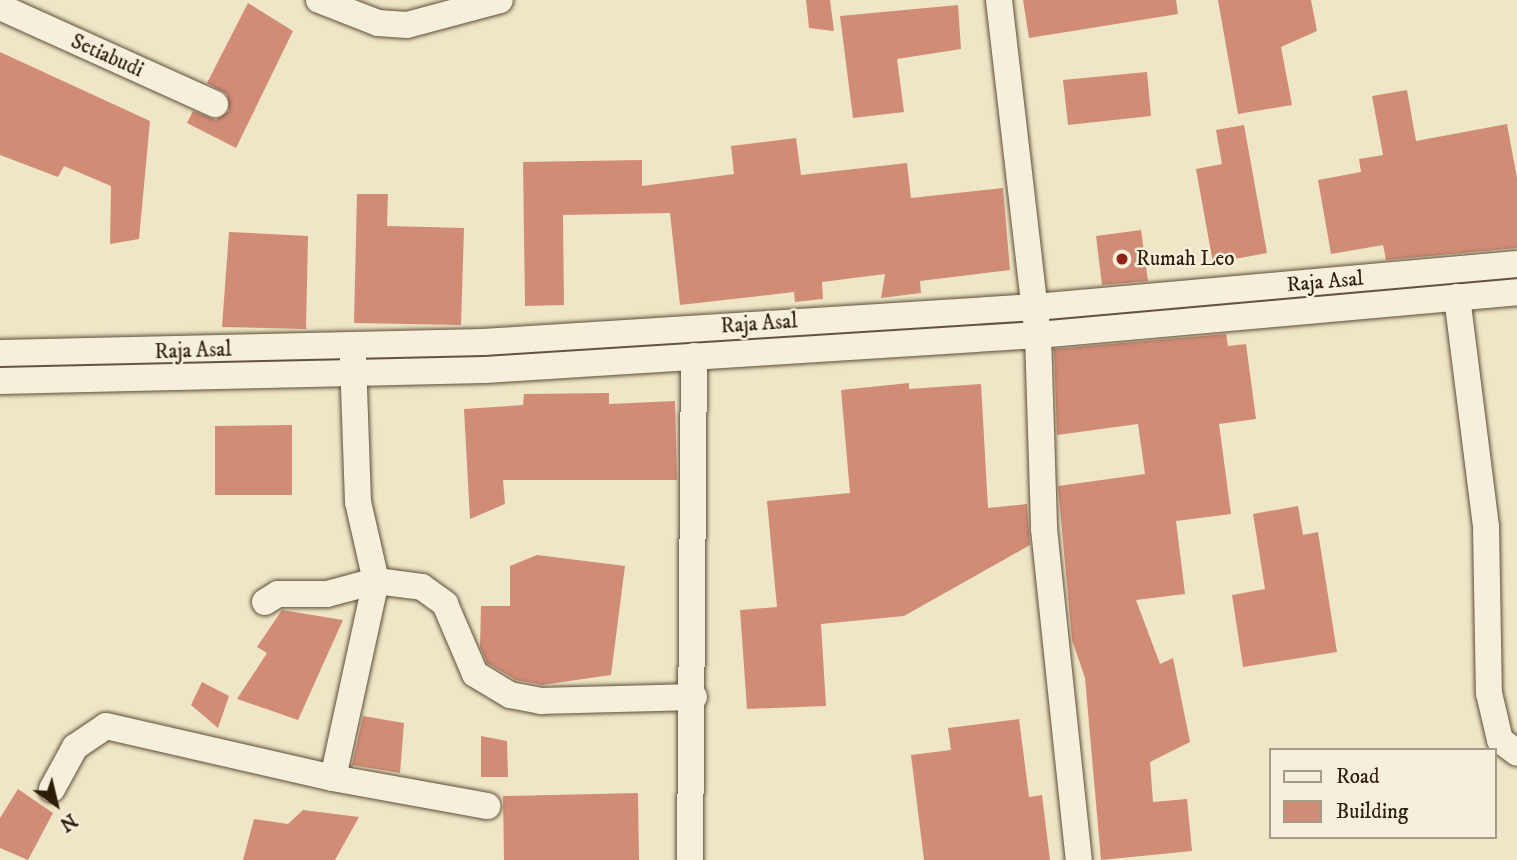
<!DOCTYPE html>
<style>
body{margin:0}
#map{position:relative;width:1517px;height:860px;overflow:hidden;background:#efe6c7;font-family:"IM FELL DW Pica",serif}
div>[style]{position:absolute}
.building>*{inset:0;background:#d18c76}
.roads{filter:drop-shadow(0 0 2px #5d4e38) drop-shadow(0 0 2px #5d4e38)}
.minor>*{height:26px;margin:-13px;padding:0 13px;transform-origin:13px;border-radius:13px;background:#f5efdb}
.dots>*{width:19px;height:19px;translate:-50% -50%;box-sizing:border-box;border:4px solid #f5efdb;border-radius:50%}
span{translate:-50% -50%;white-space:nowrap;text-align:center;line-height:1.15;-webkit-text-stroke:5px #f5efdb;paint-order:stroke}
.street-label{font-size:21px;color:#2c1c08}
.poi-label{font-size:21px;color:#2c1c08}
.left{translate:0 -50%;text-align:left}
.legend{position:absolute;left:1269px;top:748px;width:228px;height:91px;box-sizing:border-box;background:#f5efdb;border:2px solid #a59b87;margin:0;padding:9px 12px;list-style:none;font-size:21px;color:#2c1c08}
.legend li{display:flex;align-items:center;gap:14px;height:35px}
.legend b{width:35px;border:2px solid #a59b87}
.north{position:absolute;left:21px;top:769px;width:70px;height:70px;-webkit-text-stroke:5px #f5efdb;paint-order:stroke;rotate:146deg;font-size:19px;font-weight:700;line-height:28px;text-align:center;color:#2c1c08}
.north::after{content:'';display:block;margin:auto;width:24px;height:32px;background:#2c1c08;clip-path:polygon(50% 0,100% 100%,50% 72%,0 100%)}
</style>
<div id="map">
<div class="building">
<div style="clip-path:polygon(806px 0,830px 0,834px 31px,809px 28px)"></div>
<div style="clip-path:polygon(1023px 0,1176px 0,1178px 14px,1029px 38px)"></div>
<div style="clip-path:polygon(1218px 0,1311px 0,1317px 31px,1281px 47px,1292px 105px,1238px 114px)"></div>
<div style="clip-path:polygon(248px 3px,293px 31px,236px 148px,187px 123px,193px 111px,216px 120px,229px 111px,227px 94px,207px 83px)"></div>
<div style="clip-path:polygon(958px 5px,961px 49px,897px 59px,904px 112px,853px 118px,840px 16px)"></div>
<div style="clip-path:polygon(0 52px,150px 121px,139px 239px,110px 244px,111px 186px,64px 166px,58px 177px,0 155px)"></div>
<div style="clip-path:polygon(1147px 72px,1151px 116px,1068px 125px,1063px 80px)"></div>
<div style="clip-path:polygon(1407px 90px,1416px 141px,1507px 124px,1517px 178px,1517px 248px,1386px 260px,1383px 245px,1331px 254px,1318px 180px,1361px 172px,1359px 159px,1383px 155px,1372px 96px)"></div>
<div style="clip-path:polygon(1244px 125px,1267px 253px,1213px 263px,1196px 169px,1222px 164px,1216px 130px)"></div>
<div style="clip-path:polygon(796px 138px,801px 175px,907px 163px,911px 198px,1003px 188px,1010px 270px,920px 281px,921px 293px,881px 298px,885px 274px,822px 282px,823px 299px,795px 302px,794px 292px,680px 305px,670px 213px,563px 215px,564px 305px,525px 306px,523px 162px,642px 160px,642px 186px,734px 174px,731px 146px)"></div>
<div style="clip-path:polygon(357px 194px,388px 194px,387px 226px,464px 228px,461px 325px,354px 323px)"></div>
<div style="clip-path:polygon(1141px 230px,1148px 281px,1102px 285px,1096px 236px)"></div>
<div style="clip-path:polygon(229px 232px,308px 236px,306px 329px,222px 327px)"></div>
<div style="clip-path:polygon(1226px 334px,1228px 346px,1246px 344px,1256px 419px,1219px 424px,1231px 514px,1176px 521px,1185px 594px,1136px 600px,1160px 664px,1173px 658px,1190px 742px,1150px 762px,1153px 802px,1187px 799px,1192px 851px,1101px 860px,1085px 678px,1072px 640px,1058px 486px,1145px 474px,1138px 424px,1057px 435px,1054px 349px)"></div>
<div style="clip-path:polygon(909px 383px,909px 389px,981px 384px,988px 508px,1027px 504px,1030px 545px,904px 616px,821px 624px,826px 706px,747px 709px,740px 610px,777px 607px,767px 501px,850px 493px,841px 390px)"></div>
<div style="clip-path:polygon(609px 393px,609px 404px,675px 401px,677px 480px,503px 480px,505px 504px,470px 519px,464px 409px,523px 405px,524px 394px)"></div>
<div style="clip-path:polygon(292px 425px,292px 495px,215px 495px,215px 426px)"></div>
<div style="clip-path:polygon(1298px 506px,1303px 535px,1318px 532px,1337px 652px,1243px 667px,1232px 595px,1265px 589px,1253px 514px)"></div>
<div style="clip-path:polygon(537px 555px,625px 566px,611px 675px,542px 685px,516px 680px,487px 663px,480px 647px,481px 606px,510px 606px,510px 566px)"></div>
<div style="clip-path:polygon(282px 610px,343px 620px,298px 720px,237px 699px,267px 653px,257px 647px)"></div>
<div style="clip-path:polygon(202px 682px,229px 696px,218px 728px,191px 705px)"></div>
<div style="clip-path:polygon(363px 716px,404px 723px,400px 773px,352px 765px)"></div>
<div style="clip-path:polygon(1019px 719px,1029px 797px,1042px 795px,1050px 860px,924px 860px,911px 755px,951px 750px,948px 728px)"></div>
<div style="clip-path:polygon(481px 736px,507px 741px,508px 777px,481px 777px)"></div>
<div style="clip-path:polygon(18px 789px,53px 813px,28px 860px,0 848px,0 818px)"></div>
<div style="clip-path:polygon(638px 793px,639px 860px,504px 860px,503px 796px)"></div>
<div style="clip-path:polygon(303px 810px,359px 817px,335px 860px,243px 860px,254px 819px,288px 824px)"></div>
</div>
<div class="roads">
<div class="minor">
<div style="left:319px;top:0;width:63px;rotate:21.3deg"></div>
<div style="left:378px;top:23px;width:29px;rotate:4deg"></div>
<div style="left:407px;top:25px;width:96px;rotate:-15deg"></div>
<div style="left:999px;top:0;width:337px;rotate:83.4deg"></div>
<div style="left:1038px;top:335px;width:194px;rotate:88.2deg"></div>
<div style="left:1044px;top:529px;width:333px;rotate:84deg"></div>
<div style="left:0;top:7px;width:236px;rotate:24.3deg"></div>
<div style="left:1457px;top:297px;width:232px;rotate:82.8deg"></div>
<div style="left:1486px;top:527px;width:166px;rotate:89deg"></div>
<div style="left:1489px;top:693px;width:48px;rotate:76.8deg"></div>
<div style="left:1500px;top:740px;width:21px;rotate:37deg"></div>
<div style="left:0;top:353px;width:483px;rotate:-1.3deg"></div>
<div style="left:483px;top:342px;width:553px;rotate:-3.63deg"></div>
<div style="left:1035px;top:307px;width:484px;rotate:-5.1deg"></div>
<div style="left:0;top:381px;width:485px;rotate:-1.3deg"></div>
<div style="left:485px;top:370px;width:554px;rotate:-3.62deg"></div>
<div style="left:1038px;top:335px;width:481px;rotate:-5.1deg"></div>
<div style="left:265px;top:602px;width:15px;rotate:-32deg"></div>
<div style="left:278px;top:594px;width:49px"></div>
<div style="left:327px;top:594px;width:51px;rotate:-14.9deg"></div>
<div style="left:376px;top:581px;width:46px;rotate:7.4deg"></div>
<div style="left:422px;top:587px;width:29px;rotate:36deg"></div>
<div style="left:445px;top:604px;width:76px;rotate:66.8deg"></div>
<div style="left:475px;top:674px;width:41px;rotate:31deg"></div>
<div style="left:510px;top:695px;width:32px;rotate:11deg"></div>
<div style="left:541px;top:701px;width:153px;rotate:-1.5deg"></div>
<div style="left:333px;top:778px;width:157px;rotate:10.3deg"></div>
<div style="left:52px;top:789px;width:48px;rotate:-61.3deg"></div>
<div style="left:75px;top:747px;width:37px;rotate:-34deg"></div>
<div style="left:106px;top:726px;width:233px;rotate:12.9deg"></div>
<div style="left:333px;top:778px;width:202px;rotate:-77.7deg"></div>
<div style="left:376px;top:581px;width:81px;rotate:-102.8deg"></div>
<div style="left:358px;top:502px;width:143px;rotate:-92deg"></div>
<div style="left:690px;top:860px;width:504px;rotate:-89.55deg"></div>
</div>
</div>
<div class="dots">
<div style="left:1122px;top:259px;background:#8f2418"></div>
</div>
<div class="street-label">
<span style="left:107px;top:56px;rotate:24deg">Setiabudi</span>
<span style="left:1325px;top:282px;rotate:-5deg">Raja Asal</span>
<span style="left:759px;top:324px;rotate:-4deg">Raja Asal</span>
<span style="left:193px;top:351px;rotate:-2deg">Raja Asal</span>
</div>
<div class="poi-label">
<span class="left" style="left:1136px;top:259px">Rumah Leo</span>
</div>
<ul class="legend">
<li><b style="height:9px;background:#f5efdb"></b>Road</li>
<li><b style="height:19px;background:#d18c76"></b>Building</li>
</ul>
<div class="north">N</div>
</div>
